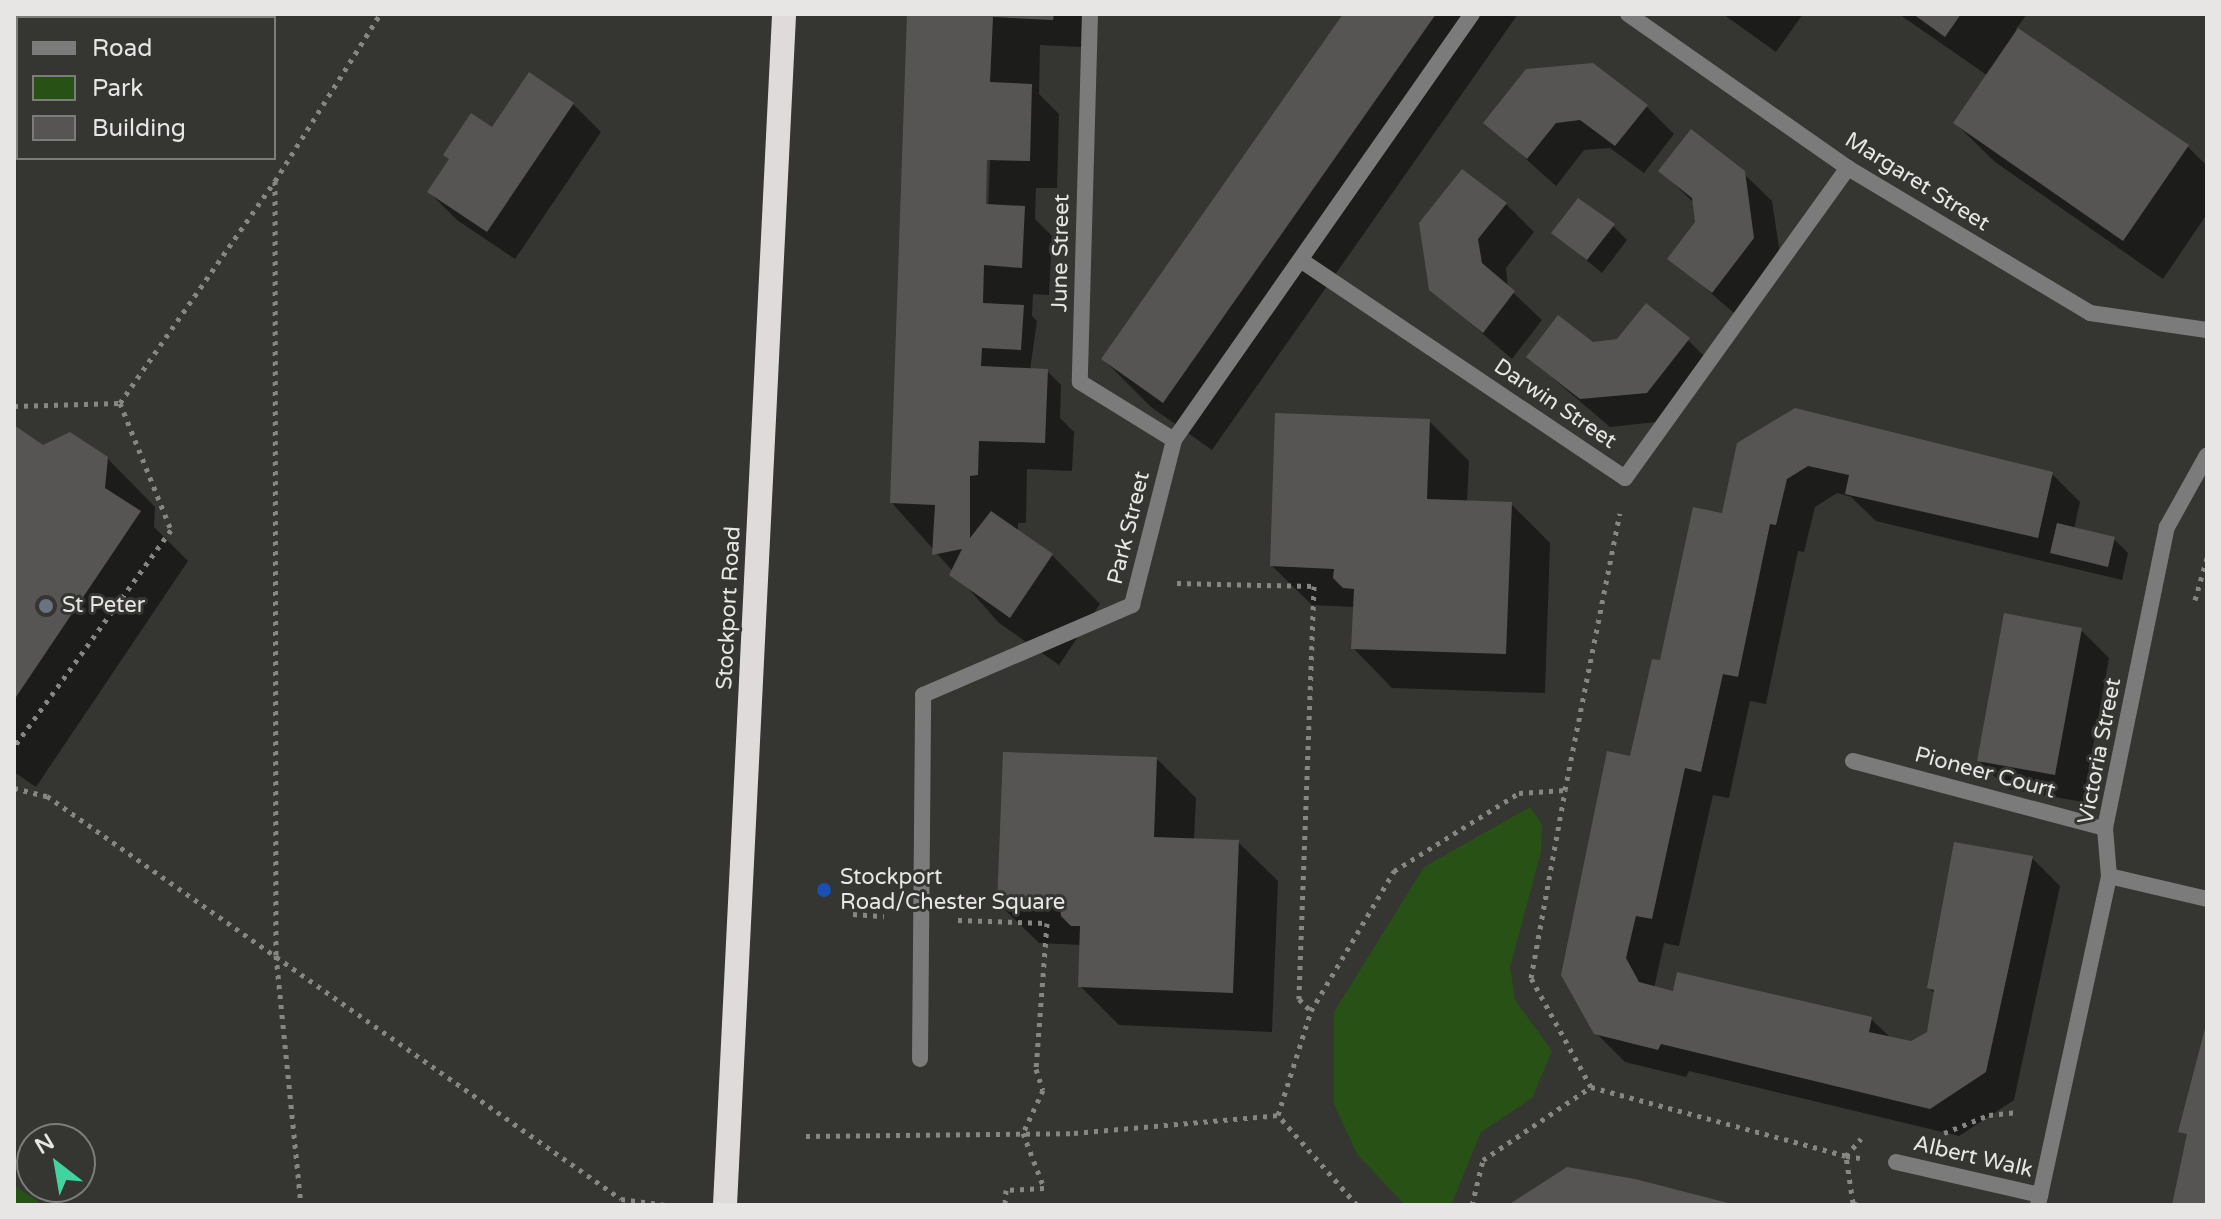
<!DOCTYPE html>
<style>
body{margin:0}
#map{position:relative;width:2221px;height:1219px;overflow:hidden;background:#353532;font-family:"Varela Round",sans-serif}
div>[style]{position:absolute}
.green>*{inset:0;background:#285215}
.shadow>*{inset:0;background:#0007}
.building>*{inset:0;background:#565553}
.path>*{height:5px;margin-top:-2.5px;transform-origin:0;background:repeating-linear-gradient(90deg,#868684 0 4px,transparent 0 10px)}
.street>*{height:16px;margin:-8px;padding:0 8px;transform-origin:8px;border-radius:8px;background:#7c7b7b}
.highway>*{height:24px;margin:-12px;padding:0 12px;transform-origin:12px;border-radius:12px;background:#dfdbdb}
.dots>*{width:22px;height:22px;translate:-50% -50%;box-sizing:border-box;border:4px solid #353532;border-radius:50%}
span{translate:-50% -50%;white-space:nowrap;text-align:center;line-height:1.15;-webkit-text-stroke:6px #353532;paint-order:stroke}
.street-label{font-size:22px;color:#e7e6e5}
.poi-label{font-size:22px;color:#e7e6e5}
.left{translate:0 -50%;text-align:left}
.frame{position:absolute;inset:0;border:16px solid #e7e6e5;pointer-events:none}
.legend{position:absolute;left:16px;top:16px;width:260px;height:144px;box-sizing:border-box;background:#353532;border:2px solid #7c7c7a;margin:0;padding:10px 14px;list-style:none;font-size:24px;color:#e7e6e5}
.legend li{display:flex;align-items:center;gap:16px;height:40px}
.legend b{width:40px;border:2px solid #7c7c7a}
.north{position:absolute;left:16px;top:1123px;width:80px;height:80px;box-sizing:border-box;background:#353532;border:2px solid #7c7c7a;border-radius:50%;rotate:329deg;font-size:22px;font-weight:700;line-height:32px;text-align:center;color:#e7e6e5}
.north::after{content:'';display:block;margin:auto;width:28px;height:36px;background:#41d4a1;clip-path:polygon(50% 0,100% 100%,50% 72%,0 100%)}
</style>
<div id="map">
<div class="green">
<div style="clip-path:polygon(1530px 807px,1542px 824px,1541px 852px,1510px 967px,1515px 1000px,1552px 1051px,1532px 1098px,1481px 1132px,1451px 1205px,1405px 1205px,1357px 1154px,1334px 1104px,1334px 1012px,1424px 867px)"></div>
<div style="clip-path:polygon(14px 1185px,43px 1205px,14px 1205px)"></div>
</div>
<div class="shadow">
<div style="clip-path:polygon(evenodd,909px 14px,1082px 14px,1081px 47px,1040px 45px,1039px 94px,1059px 114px,1057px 188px,1036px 188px,1035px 219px,1052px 236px,1049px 295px,1033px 294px,1032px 316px,1037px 321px,1030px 370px,1047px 371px,1061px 385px,1060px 418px,1074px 432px,1072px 471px,1027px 469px,1026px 523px,1018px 523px,1018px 532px,1052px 555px,1100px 604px,1059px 665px,999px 623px,892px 503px,909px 14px,986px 156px,990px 160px,988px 214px,984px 214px,986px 156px)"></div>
<div style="clip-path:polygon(1345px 14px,1518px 14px,1212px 450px,1151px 407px,1103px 359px)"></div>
<div style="clip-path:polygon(1723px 14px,1803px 14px,1776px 52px)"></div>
<div style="clip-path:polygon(1899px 14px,2027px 14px,2016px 29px,2187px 146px,2207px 166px,2207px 214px,2163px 279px,1995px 162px,1955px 123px,1988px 76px)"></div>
<div style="clip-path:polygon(530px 75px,573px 104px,601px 132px,515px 259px,457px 220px,429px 192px,451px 160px,492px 130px)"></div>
<div style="clip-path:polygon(1646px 106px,1674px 134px,1644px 173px,1610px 148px,1584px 150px,1556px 186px,1486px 123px)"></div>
<div style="clip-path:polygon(1661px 171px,1743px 173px,1772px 201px,1782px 267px,1741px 319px,1670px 258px,1697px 223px,1695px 204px)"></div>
<div style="clip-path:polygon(1506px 204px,1534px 232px,1506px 268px,1508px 288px,1542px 320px,1512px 359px,1431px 289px)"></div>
<div style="clip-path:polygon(1613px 226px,1627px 240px,1602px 273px,1554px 233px)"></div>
<div style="clip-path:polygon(1686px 338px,1714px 366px,1675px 420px,1610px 427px,1528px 357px,1593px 344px)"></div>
<div style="clip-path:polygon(1429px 421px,1469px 461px,1467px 502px,1511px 504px,1550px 543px,1545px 693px,1392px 688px,1353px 648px,1355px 607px,1312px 605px,1272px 566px)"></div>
<div style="clip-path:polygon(14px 427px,42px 447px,107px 458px,155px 507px,154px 527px,188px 561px,36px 787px,14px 772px)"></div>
<div style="clip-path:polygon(1739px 444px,2052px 474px,2080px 502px,2074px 529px,2114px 539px,2128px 553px,2122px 580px,1876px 521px,1851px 497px,1837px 493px,1815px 507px,1804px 552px,1798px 551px,1766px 704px,1750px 701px,1729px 798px,1713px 795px,1679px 946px,1664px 943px,1654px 988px,1871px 1019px,1892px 1039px,1912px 1043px,1929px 1033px,1935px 994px,1929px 988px,2032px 858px,2060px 886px,2014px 1100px,1959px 1136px,1689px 1071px,1686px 1077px,1625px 1062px,1596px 1033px,1631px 758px,1662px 663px,1724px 516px)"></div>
<div style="clip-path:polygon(2081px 630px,2109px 658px,2083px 802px,2007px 789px,1979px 761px)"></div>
<div style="clip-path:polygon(1156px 758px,1196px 798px,1194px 840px,1238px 842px,1278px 881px,1272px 1032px,1119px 1025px,1080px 986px,1081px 945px,1039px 943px,999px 904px)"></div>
</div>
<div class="building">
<div style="clip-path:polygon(907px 14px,1054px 14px,1053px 20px,993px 17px,990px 82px,1032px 84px,1030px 161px,987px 160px,986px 204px,1025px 206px,1022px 268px,984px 265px,983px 303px,1024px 305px,1021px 350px,982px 348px,981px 366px,1048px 369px,1045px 443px,979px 441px,978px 475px,970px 476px,970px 538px,991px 511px,1053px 554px,1010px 618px,949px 575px,962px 549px,932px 555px,935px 505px,890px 503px)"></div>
<div style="clip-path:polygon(1343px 14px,1436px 14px,1163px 403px,1101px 359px)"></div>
<div style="clip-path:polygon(1913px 14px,1961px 14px,1945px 37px)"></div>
<div style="clip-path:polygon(2018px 28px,2189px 145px,2123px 241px,1953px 123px)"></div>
<div style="clip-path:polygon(1593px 63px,1648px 105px,1615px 146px,1580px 120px,1556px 123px,1527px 159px,1483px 123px,1526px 69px)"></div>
<div style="clip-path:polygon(529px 72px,574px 103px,487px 232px,427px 192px,449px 159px,443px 155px,471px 113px,492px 127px)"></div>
<div style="clip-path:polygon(1691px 129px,1745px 171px,1754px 238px,1712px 293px,1667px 259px,1695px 222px,1692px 198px,1658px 171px)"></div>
<div style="clip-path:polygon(1462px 169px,1507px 203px,1478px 239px,1482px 263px,1515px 291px,1483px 333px,1429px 290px,1419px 223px)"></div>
<div style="clip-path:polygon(1578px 198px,1615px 224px,1587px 260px,1551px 233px)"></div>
<div style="clip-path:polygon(1646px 303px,1690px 338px,1647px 393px,1580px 399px,1526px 357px,1558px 315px,1593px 342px,1617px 339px)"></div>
<div style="clip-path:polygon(1795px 408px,2053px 472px,2038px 538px,1845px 494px,1849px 475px,1808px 466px,1787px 479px,1776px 525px,1770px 524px,1738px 677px,1723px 674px,1701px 772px,1685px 768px,1652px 919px,1636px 916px,1626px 958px,1639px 982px,1673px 991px,1677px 972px,1872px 1017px,1869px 1032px,1911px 1041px,1927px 1032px,1934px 990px,1927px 988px,1954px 842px,2033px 856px,1986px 1072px,1930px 1109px,1661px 1044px,1658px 1050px,1594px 1034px,1561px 975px,1607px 751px,1630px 756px,1652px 659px,1660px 660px,1693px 507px,1722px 513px,1737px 443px)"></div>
<div style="clip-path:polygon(1275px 413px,1430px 419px,1427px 499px,1512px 502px,1506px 654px,1351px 649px,1354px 589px,1343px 588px,1333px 578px,1334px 569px,1270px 566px)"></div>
<div style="clip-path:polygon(14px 425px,43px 445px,70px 432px,108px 457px,105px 488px,141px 511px,14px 700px)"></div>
<div style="clip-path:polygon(2057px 523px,2115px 537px,2108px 567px,2050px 553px)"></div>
<div style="clip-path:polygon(2004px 613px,2082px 628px,2055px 775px,1977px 761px)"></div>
<div style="clip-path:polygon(1003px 752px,1157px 757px,1154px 837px,1239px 840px,1233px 993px,1078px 987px,1080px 926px,1071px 926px,1061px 916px,1060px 907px,997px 905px)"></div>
<div style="clip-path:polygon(2207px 1021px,2207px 1205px,2172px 1205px,2187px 1134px,2178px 1132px)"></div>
<div style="clip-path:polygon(1567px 1167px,1635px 1179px,1736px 1205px,1508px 1205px)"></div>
</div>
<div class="path">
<div style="left:275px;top:181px;width:774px;rotate:89.93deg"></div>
<div style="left:276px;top:955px;width:251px;rotate:84.3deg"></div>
<div style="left:120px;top:403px;width:271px;rotate:-55.1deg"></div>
<div style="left:275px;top:181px;width:197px;rotate:-57.8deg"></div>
<div style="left:14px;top:406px;width:106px;rotate:-1.6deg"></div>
<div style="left:120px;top:403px;width:137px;rotate:68.1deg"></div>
<div style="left:171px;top:530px;width:268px;rotate:125.9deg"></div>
<div style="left:1177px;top:583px;width:137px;rotate:1.3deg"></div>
<div style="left:1314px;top:586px;width:413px;rotate:92.1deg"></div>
<div style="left:1299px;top:999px;width:17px;rotate:45deg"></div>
<div style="left:2195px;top:600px;width:44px;rotate:-74.1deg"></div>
<div style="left:14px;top:788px;width:34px;rotate:14deg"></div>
<div style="left:47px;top:796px;width:701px;rotate:35.07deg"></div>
<div style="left:621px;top:1199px;width:45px;rotate:7.6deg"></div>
<div style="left:853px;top:914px;width:31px;rotate:4deg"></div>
<div style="left:958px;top:920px;width:89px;rotate:1.9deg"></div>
<div style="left:1047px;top:923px;width:146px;rotate:94.3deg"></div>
<div style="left:1036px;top:1069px;width:22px;rotate:72deg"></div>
<div style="left:1043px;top:1090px;width:47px;rotate:114.9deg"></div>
<div style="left:1023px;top:1133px;width:59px;rotate:69.1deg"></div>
<div style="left:1044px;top:1188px;width:38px;rotate:177deg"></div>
<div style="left:1006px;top:1190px;width:15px;rotate:94deg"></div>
<div style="left:1591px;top:1087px;width:264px;rotate:15.1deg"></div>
<div style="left:1846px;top:1156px;width:23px;rotate:-49deg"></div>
<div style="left:1944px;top:1133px;width:48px;rotate:-21.8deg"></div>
<div style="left:1989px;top:1115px;width:29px;rotate:-6deg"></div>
<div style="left:806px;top:1136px;width:268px;rotate:-0.6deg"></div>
<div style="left:1074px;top:1133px;width:205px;rotate:-5deg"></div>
<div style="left:1357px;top:1205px;width:120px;rotate:-131.3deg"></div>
<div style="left:1278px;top:1115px;width:109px;rotate:-72.4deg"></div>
<div style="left:1311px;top:1011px;width:163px;rotate:-59.3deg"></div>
<div style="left:1394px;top:871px;width:147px;rotate:-32deg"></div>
<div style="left:1519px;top:793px;width:46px;rotate:-3.7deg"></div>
<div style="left:1565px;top:790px;width:282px;rotate:-78.8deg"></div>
<div style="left:1472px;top:1205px;width:46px;rotate:-76.3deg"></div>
<div style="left:1483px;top:1160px;width:130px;rotate:-34.1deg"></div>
<div style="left:1591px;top:1087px;width:124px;rotate:-118.8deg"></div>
<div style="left:1531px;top:978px;width:191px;rotate:-79.7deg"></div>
<div style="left:1858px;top:1205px;width:5px;rotate:-158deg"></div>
<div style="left:1853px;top:1203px;width:48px;rotate:-98.5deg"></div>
<div style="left:1846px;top:1156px;width:14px;rotate:8deg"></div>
</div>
<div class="street">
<div style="left:1090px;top:14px;width:368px;rotate:91.6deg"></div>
<div style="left:1080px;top:382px;width:110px;rotate:31.7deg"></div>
<div style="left:1628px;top:14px;width:269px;rotate:35deg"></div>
<div style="left:1848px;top:168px;width:282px;rotate:30.9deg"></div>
<div style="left:2090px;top:313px;width:118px;rotate:8.3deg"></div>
<div style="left:1302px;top:261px;width:389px;rotate:33.9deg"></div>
<div style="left:1625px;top:478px;width:382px;rotate:-54.3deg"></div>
<div style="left:1853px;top:761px;width:261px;rotate:14.9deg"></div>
<div style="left:2109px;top:876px;width:101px;rotate:13.2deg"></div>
<div style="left:920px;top:1059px;width:364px;rotate:-89.5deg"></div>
<div style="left:923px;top:695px;width:228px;rotate:-23.3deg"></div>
<div style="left:1132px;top:605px;width:170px;rotate:-75.7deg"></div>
<div style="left:1174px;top:440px;width:520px;rotate:-55.03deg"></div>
<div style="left:1896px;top:1162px;width:148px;rotate:12.9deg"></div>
<div style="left:2038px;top:1205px;width:337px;rotate:-77.8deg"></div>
<div style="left:2109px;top:876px;width:48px;rotate:-94.8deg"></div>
<div style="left:2105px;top:828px;width:307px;rotate:-78.4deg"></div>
<div style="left:2167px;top:527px;width:82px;rotate:-60.9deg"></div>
</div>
<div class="highway">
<div style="left:725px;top:1205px;width:1192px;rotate:-87.16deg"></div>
</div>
<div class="dots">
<div style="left:46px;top:606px;background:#6b7280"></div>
<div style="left:824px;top:890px;background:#1a4fb4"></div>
</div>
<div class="street-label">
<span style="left:1917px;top:182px;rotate:32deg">Margaret Street</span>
<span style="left:1061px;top:253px;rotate:-89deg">June Street</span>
<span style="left:1555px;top:404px;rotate:34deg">Darwin Street</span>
<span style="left:1129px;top:528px;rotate:-76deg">Park Street</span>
<span style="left:729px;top:608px;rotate:-87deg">Stockport Road</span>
<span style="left:2100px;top:751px;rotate:-79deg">Victoria Street</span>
<span style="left:1985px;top:773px;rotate:15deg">Pioneer Court</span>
<span style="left:1973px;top:1157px;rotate:13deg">Albert Walk</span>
</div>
<div class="poi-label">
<span class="left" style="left:62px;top:606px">St Peter</span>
<span class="left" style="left:840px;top:890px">Stockport<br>Road/Chester Square</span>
</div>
<div class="frame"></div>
<ul class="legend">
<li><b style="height:10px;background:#7c7b7b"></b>Road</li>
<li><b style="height:22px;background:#285215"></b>Park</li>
<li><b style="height:22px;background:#565553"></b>Building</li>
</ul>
<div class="north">N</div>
</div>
